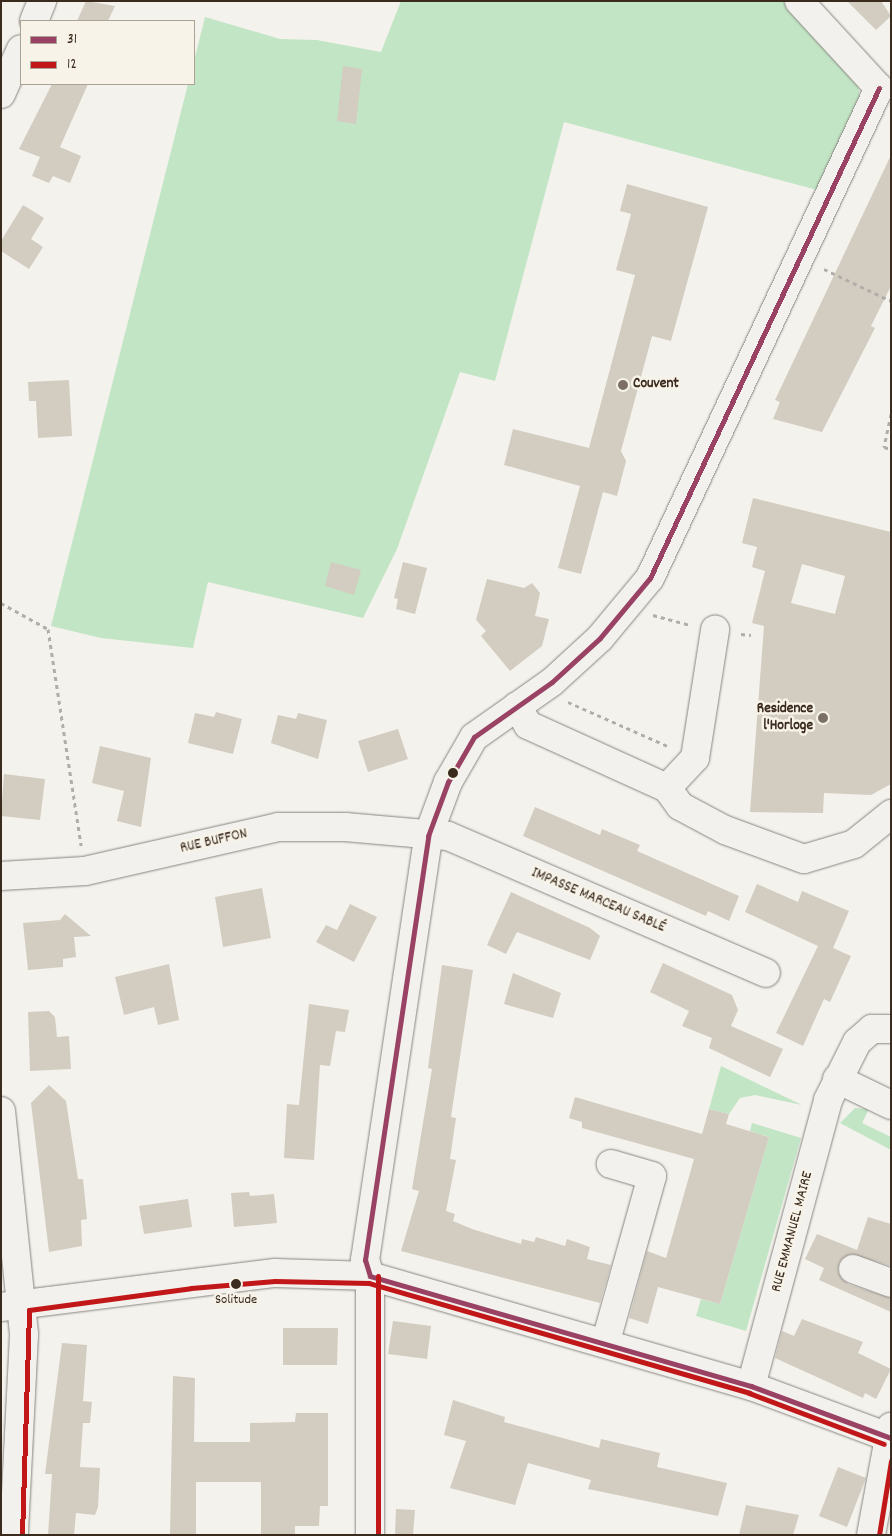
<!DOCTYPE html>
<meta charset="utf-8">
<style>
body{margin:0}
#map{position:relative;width:892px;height:1536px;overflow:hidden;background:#f4f2ec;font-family:Dekko,sans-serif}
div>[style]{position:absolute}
.green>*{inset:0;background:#c2e5c5}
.building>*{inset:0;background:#d3ccc1}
.path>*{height:3px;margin-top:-1.5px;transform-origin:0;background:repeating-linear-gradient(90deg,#b1aeaa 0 4px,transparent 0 8px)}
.roads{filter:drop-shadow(0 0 1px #898580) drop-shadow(0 0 1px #898580)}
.minor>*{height:28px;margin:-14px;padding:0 14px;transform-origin:14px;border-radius:14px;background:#f2f1ed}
.bus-1>*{height:5px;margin:-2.5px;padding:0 2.5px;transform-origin:2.5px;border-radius:2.5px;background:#994263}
.bus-2>*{height:5px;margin:-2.5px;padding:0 2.5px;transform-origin:2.5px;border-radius:2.5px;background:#c11718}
.dots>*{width:14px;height:14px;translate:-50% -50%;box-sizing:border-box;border:2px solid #f7f3e8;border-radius:50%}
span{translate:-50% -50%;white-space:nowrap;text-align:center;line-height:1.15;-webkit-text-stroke:5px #f7f3e8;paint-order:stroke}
.bus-label{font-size:14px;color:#3b2a1e}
.poi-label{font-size:15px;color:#3b2a1e;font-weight:700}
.left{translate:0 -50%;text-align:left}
.right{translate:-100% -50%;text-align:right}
.street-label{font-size:15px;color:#3b2a1e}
.frame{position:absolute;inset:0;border:2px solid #3b2a1e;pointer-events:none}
.legend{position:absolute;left:20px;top:20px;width:175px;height:65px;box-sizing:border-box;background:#f7f3e8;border:1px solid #aca397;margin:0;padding:6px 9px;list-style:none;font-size:15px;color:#3b2a1e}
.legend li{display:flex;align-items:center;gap:10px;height:25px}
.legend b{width:25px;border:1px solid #aca397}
</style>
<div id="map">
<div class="green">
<div style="clip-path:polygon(401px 1px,783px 1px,858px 84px,860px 97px,817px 190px,564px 122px,495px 381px,460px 372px,397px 549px,363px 618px,208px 582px,193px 648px,101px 638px,51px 626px,188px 84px,194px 84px,194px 61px,205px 17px,280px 39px,317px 40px,381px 52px)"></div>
<div style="clip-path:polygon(721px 1066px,802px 1105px,755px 1095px,740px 1098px,729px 1114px,709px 1109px)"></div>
<div style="clip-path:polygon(855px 1108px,869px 1109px,862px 1123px,891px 1137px,891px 1150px,840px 1123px)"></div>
<div style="clip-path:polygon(752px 1123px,801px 1138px,746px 1331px,696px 1316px,701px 1299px,720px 1304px,769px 1137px,750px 1131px)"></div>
</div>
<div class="building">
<div style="clip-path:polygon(86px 1px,115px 6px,108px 21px,77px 21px)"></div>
<div style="clip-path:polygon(847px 1px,881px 1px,891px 16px,876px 30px)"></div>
<div style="clip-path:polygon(343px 66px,362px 69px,356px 124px,337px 121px)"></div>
<div style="clip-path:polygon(52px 84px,88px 84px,60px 147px,81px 156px,70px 183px,53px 176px,49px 183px,32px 176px,40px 157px,19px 149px)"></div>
<div style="clip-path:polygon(891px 155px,891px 286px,871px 326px,875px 328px,822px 432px,773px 419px,780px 402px,775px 400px)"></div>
<div style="clip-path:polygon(627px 184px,708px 207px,671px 341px,652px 336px,621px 451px,626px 461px,617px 496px,603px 492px,581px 574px,558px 568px,580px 486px,504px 465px,513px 429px,589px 448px,635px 275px,616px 270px,631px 214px,620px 211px)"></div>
<div style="clip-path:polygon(23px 205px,44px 218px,31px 239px,43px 247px,29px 269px,1px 251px,1px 241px)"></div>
<div style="clip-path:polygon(69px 380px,72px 436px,38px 438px,36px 401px,29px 401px,28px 382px)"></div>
<div style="clip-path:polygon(evenodd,753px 498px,891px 532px,891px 784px,871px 795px,824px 793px,823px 813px,750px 812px,764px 626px,752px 623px,765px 571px,752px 567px,757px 547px,742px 543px,753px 498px,802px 564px,845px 576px,835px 614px,791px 603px,802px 564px)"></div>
<div style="clip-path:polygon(331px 562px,361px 570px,354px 595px,325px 586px)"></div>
<div style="clip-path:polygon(403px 562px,427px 568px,415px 614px,396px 609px,398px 599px,394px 598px)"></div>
<div style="clip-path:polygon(487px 579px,524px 588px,532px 583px,540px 593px,535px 616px,549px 619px,542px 646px,510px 671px,481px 636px,486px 631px,476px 620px)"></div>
<div style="clip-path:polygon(216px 712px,242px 719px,233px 754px,188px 743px,195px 713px,214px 717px)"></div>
<div style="clip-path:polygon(298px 713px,327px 720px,318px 759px,271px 743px,278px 715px,296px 719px)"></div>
<div style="clip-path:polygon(398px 729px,408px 759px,368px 772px,358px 741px)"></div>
<div style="clip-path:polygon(100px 746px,151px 758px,141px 827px,117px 821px,124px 791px,92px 783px)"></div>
<div style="clip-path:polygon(4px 774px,45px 779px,40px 820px,1px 816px)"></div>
<div style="clip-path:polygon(535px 807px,600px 835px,602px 829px,640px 845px,637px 851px,739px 896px,729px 921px,708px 911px,706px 916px,523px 836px)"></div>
<div style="clip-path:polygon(757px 884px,798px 902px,802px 891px,849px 911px,833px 948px,851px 956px,830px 1002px,824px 999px,803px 1046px,776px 1033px,818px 946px,745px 912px)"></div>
<div style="clip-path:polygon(262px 888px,271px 938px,223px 947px,215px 897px)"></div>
<div style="clip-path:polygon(511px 892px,590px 928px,600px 936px,590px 960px,517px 932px,506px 954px,487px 945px)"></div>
<div style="clip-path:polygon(350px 904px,377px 917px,354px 962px,316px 942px,326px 925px,337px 930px)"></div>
<div style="clip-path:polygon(65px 914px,91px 936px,74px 937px,76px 957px,63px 959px,63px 967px,28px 970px,23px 923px,60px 920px)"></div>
<div style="clip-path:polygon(663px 963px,732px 995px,738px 1010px,731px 1026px,783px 1049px,770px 1077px,709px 1048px,712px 1038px,682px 1026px,689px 1011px,650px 992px)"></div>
<div style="clip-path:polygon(169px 964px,179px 1020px,158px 1025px,154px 1007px,124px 1015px,115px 977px)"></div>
<div style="clip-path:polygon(442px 965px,473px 970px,451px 1117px,456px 1118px,450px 1159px,456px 1160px,446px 1211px,455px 1214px,453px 1221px,472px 1229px,521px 1244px,522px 1239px,534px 1242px,536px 1237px,565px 1246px,567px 1239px,590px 1247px,587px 1259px,611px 1265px,600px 1303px,401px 1251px,419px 1191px,412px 1189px,432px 1069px,428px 1068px)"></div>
<div style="clip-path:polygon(513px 973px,561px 993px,553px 1018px,504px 1004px)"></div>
<div style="clip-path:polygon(309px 1004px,349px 1010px,345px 1032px,336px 1031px,330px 1066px,320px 1065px,314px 1160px,284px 1158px,287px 1104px,299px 1105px)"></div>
<div style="clip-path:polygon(49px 1011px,55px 1017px,57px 1037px,69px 1036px,71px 1069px,30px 1071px,28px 1012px)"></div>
<div style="clip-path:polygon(49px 1085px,66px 1101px,78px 1179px,83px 1179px,87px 1219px,81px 1220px,82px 1246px,49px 1252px,31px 1103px)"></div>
<div style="clip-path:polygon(575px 1097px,702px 1134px,709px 1109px,729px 1114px,726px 1124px,769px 1137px,720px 1304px,658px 1287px,648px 1324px,629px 1318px,647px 1251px,666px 1258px,694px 1159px,582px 1128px,582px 1122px,569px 1118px)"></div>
<div style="clip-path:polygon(249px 1192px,250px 1196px,274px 1194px,277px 1223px,234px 1227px,231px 1193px)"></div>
<div style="clip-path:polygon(188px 1199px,192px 1227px,144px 1234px,139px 1206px)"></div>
<div style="clip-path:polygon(868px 1217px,891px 1224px,891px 1266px,851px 1254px,839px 1263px,838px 1272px,848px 1284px,891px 1298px,891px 1312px,819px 1280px,824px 1268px,805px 1259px,817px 1234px,857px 1250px)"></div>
<div style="clip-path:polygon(802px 1319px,863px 1342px,858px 1353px,891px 1369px,876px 1399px,865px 1393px,863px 1398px,775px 1358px,782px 1331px,794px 1336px)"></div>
<div style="clip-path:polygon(393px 1321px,431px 1326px,427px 1359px,388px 1354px)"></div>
<div style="clip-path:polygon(283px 1328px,338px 1328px,337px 1365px,283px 1365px)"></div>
<div style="clip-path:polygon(62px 1343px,87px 1345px,83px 1401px,92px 1402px,90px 1423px,83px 1423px,80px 1467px,100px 1468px,98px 1507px,95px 1515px,76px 1513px,74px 1535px,48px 1535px,52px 1474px,45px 1474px)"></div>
<div style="clip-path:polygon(173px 1376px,195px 1378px,194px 1442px,250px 1442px,250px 1423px,295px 1422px,296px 1413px,328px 1413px,328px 1506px,320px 1506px,319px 1526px,295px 1526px,295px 1535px,261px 1535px,261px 1482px,196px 1482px,196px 1535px,170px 1535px)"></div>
<div style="clip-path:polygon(453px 1400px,505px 1417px,504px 1422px,599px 1448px,601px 1439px,660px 1453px,657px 1467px,727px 1483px,718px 1516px,588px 1489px,591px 1480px,528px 1463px,515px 1505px,450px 1488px,466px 1441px,444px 1435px)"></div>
<div style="clip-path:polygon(838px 1467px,866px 1478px,847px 1527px,819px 1516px)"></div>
<div style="clip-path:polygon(746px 1505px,799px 1515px,793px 1535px,739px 1535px)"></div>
<div style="clip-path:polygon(396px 1509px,415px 1510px,413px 1535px,395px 1535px)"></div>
</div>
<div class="path">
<div style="left:824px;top:269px;width:74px;rotate:25.5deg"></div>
<div style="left:891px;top:414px;width:34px;rotate:102deg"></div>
<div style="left:884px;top:447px;width:7px;rotate:16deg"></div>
<div style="left:1px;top:603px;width:54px;rotate:29deg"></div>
<div style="left:48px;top:629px;width:219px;rotate:81.3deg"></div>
<div style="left:653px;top:615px;width:38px;rotate:15deg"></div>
<div style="left:741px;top:634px;width:10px;rotate:6deg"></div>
<div style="left:568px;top:702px;width:111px;rotate:23.8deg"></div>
</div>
<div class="roads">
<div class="minor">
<div style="left:799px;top:1px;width:118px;rotate:47.4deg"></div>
<div style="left:34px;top:21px;width:22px;rotate:-68deg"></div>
<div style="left:1px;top:94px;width:49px;rotate:-66deg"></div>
<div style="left:517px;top:706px;width:22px;rotate:60deg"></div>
<div style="left:528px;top:725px;width:153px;rotate:24.4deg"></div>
<div style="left:667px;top:788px;width:22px;rotate:54deg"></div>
<div style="left:680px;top:806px;width:51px;rotate:28.1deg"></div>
<div style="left:725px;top:830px;width:84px;rotate:20.2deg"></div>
<div style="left:804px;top:859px;width:52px;rotate:-16.7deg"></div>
<div style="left:854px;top:844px;width:48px;rotate:-39deg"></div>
<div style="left:667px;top:788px;width:41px;rotate:-47deg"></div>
<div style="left:695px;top:758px;width:130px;rotate:-81.1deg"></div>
<div style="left:1px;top:876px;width:84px;rotate:-3.4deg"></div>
<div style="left:85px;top:871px;width:198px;rotate:-12.8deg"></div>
<div style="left:278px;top:827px;width:67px"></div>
<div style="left:345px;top:827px;width:103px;rotate:5deg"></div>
<div style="left:448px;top:836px;width:346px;rotate:23.3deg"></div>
<div style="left:837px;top:1079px;width:60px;rotate:25.7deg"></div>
<div style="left:1px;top:1111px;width:225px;rotate:84.1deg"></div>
<div style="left:24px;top:1335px;width:200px;rotate:92.9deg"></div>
<div style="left:853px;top:1269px;width:40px;rotate:20.2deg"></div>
<div style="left:1px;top:1307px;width:276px;rotate:-7.1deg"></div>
<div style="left:275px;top:1273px;width:95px;rotate:1.8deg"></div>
<div style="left:370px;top:1276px;width:397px;rotate:16.1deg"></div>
<div style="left:751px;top:1386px;width:149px;rotate:20.4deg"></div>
<div style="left:606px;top:1341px;width:171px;rotate:-74.4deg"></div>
<div style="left:652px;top:1176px;width:43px;rotate:-163.7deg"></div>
<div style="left:751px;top:1386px;width:296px;rotate:-74.9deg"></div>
<div style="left:828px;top:1100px;width:65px;rotate:-63.4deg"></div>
<div style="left:857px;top:1042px;width:20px;rotate:-41deg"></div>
<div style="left:872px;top:1029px;width:19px"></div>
<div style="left:370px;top:1535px;width:259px;rotate:-90deg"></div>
<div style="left:370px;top:1276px;width:17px;rotate:-107deg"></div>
<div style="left:365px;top:1260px;width:429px;rotate:-81.5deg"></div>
<div style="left:428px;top:836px;width:58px;rotate:-69.7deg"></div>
<div style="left:448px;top:782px;width:52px;rotate:-60deg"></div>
<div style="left:474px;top:737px;width:95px;rotate:-35.2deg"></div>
<div style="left:552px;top:682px;width:65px;rotate:-42.5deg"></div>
<div style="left:600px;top:638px;width:78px;rotate:-50.2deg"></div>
<div style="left:650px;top:578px;width:541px;rotate:-64.95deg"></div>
<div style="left:871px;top:1535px;width:110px;rotate:-79.5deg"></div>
</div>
</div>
<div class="bus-1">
<div style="left:370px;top:1276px;width:17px;rotate:-107deg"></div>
<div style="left:365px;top:1260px;width:429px;rotate:-81.5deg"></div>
<div style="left:428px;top:836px;width:58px;rotate:-69.7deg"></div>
<div style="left:448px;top:782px;width:52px;rotate:-60deg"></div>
<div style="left:474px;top:737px;width:95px;rotate:-35.2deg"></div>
<div style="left:552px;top:682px;width:65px;rotate:-42.5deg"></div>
<div style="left:600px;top:638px;width:78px;rotate:-50.2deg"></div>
<div style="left:650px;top:578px;width:541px;rotate:-64.95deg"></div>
<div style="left:370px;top:1276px;width:397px;rotate:16.1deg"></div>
<div style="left:751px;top:1386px;width:149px;rotate:20.4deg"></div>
</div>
<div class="bus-2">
<div style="left:378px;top:1276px;width:259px;rotate:90deg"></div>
<div style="left:22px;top:1535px;width:225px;rotate:-88.2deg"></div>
<div style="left:29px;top:1310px;width:163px;rotate:-7.7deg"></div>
<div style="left:191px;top:1288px;width:84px;rotate:-4.8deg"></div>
<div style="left:275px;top:1281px;width:94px;rotate:1.2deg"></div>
<div style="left:369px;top:1283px;width:396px;rotate:16.1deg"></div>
<div style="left:749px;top:1393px;width:144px;rotate:20.7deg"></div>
<div style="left:879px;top:1535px;width:75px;rotate:-80.8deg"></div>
</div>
<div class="dots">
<div style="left:623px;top:385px;background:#7c7066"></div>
<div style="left:823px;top:718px;background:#7c7066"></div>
<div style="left:453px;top:773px;background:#3b2a1e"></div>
<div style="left:236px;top:1284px;background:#3b2a1e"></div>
</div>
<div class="bus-label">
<span style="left:236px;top:1300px">Solitude</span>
</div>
<div class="poi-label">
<span class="left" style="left:633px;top:385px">Couvent</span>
<span class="right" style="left:813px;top:718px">Residence<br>l'Horloge</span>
</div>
<div class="street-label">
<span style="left:214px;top:842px;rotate:-13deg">RUE BUFFON</span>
<span style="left:598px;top:901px;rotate:23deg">IMPASSE MARCEAU SABLÉ</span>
<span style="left:793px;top:1232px;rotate:-75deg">RUE EMMANUEL MAIRE</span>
</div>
<div class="frame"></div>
<ul class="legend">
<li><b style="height:6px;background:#994263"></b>31</li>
<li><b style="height:6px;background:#c11718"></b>12</li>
</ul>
</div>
